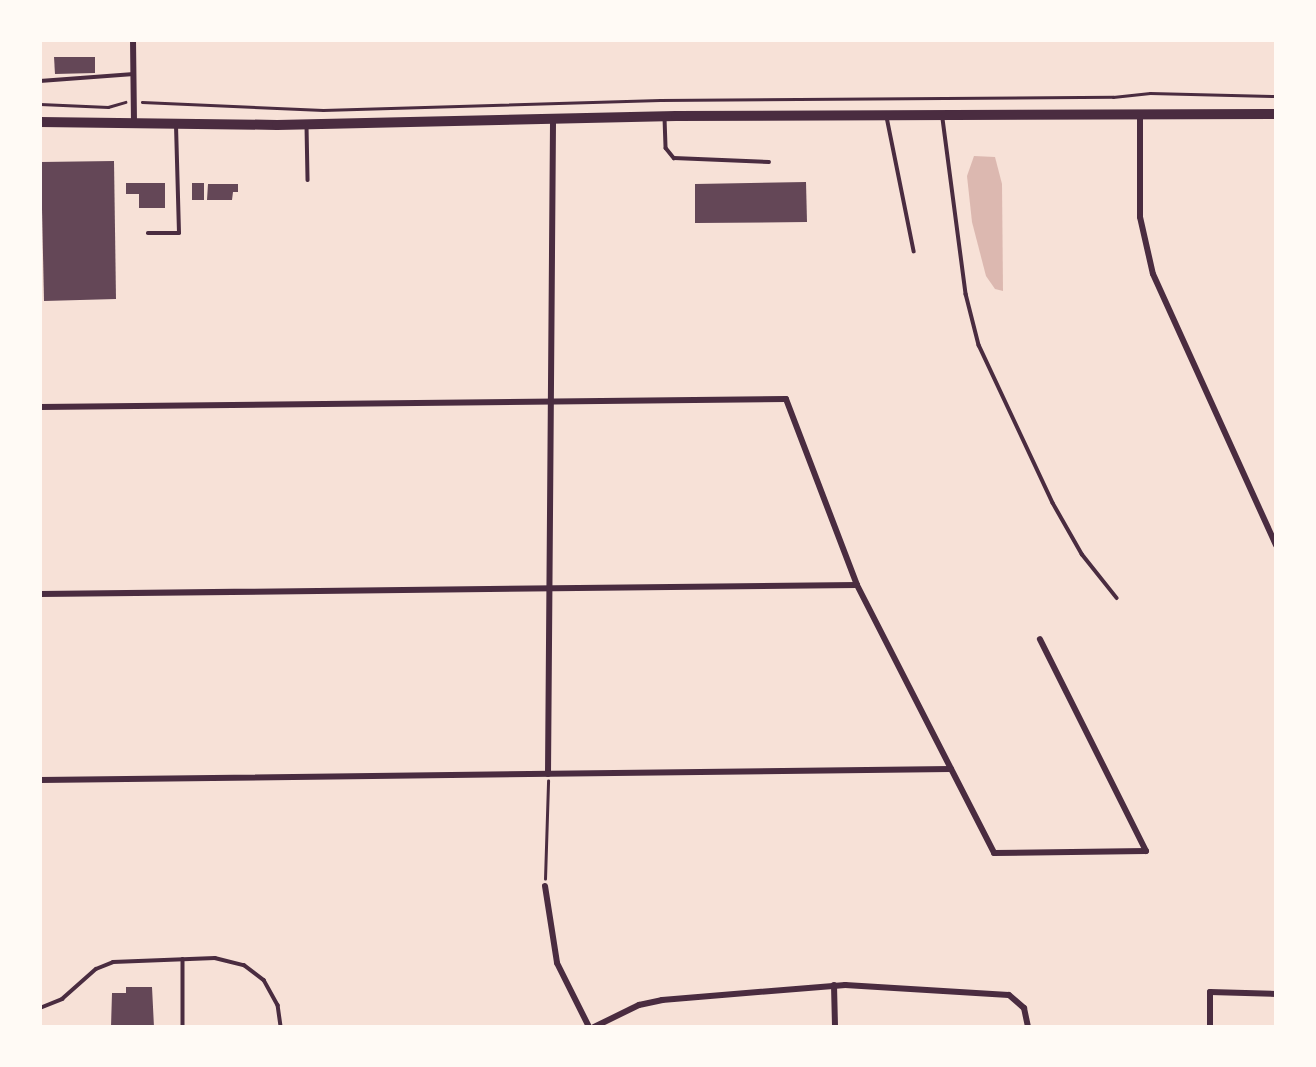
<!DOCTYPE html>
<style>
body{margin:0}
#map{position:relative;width:1316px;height:1067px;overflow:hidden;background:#f7e1d7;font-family:Mulish,sans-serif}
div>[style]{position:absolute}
.water>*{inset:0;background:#dcb8b0}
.building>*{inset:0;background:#644757}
.path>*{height:2.5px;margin:-1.25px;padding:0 1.25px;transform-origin:1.25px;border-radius:1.25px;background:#4a2c40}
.service>*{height:3.5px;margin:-1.75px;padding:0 1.75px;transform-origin:1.75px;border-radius:1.75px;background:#4a2c40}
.minor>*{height:6px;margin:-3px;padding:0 3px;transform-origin:3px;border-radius:3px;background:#4a2c40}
.primary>*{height:10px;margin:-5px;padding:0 5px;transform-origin:5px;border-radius:5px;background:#4a2c40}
span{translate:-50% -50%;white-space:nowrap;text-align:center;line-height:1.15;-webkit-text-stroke:5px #fffaf5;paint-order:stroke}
.frame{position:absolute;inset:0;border:42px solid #fffaf5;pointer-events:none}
</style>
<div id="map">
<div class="water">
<div style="clip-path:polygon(974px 156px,995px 157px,1002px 184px,1003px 291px,995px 289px,986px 276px,972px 222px,967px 176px)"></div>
</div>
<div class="building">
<div style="clip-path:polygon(54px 57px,95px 57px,95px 73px,55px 74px)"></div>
<div style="clip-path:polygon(114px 161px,116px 299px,44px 301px,41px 162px)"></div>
<div style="clip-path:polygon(806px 182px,807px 222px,695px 223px,695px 184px)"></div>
<div style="clip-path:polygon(126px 183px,165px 183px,165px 208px,139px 208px,139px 194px,126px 194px)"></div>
<div style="clip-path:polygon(192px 183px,204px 183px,204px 200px,192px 200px)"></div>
<div style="clip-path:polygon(208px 184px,238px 184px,238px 192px,233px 192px,232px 200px,207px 200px)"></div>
<div style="clip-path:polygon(126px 987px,152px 987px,154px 1027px,111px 1027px,112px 993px,126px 993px)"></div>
</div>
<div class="path">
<div style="left:142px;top:102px;width:181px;rotate:2.5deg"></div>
<div style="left:323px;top:110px;width:337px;rotate:-1.7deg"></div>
<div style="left:660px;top:100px;width:453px;rotate:-0.4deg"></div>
<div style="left:1113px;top:97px;width:37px;rotate:-6deg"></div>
<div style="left:1150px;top:93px;width:126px;rotate:1.4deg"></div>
<div style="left:40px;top:104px;width:68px;rotate:2.5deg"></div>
<div style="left:108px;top:107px;width:18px;rotate:-16deg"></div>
<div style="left:545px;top:879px;width:98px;rotate:-88.2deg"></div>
</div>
<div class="service">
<div style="left:40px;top:81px;width:94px;rotate:-4.3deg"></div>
<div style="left:887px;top:117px;width:137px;rotate:78.6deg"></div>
<div style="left:665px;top:118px;width:30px;rotate:88deg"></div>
<div style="left:666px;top:148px;width:13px;rotate:51deg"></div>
<div style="left:674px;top:158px;width:95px;rotate:2.4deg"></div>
<div style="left:943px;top:119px;width:177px;rotate:82.5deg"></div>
<div style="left:966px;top:294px;width:53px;rotate:75.7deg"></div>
<div style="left:979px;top:345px;width:174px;rotate:64.9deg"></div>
<div style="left:1053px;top:503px;width:59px;rotate:60.4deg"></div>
<div style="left:1082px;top:554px;width:56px;rotate:51.5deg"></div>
<div style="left:307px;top:126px;width:54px;rotate:88.9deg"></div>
<div style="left:148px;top:233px;width:31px"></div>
<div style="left:179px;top:233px;width:107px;rotate:-91.6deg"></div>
<div style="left:183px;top:959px;width:68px;rotate:90deg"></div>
<div style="left:40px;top:1008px;width:24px;rotate:-22deg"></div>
<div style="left:62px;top:999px;width:45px;rotate:-41.4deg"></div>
<div style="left:96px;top:969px;width:18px;rotate:-22deg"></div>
<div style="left:113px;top:962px;width:102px;rotate:-2.2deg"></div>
<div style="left:215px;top:958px;width:30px;rotate:14deg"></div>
<div style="left:244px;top:965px;width:25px;rotate:37deg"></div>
<div style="left:264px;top:980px;width:29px;rotate:61deg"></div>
<div style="left:278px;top:1005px;width:22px;rotate:82deg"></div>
</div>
<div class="minor">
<div style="left:133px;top:40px;width:83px;rotate:89.3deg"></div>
<div style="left:1140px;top:114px;width:103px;rotate:90deg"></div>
<div style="left:1140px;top:217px;width:58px;rotate:77.2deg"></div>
<div style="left:1153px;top:274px;width:298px;rotate:65.6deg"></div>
<div style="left:40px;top:407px;width:746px;rotate:-0.61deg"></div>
<div style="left:786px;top:399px;width:199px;rotate:69.1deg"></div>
<div style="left:857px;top:585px;width:301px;rotate:62.9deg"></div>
<div style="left:994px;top:853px;width:152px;rotate:-0.8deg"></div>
<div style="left:1146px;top:851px;width:237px;rotate:-116.6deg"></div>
<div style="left:40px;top:594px;width:817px;rotate:-0.63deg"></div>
<div style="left:548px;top:774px;width:655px;rotate:-89.56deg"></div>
<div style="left:40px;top:780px;width:911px;rotate:-0.69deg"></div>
<div style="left:545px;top:886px;width:78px;rotate:81.1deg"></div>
<div style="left:557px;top:963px;width:72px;rotate:63.4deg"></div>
<div style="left:834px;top:985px;width:42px;rotate:88.6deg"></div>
<div style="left:594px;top:1027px;width:50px;rotate:-26.1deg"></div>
<div style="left:639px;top:1005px;width:24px;rotate:-12deg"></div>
<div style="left:662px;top:1000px;width:184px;rotate:-4.7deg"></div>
<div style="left:845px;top:985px;width:164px;rotate:3.5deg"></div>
<div style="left:1009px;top:995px;width:20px;rotate:41deg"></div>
<div style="left:1024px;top:1008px;width:19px;rotate:78deg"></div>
<div style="left:1210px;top:1027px;width:35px;rotate:-90deg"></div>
<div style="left:1210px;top:992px;width:66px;rotate:1.7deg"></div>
</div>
<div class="primary">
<div style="left:40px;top:122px;width:237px;rotate:0.7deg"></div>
<div style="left:277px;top:125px;width:399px;rotate:-1.3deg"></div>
<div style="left:676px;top:116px;width:600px;rotate:-0.19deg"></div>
</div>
<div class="frame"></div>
</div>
